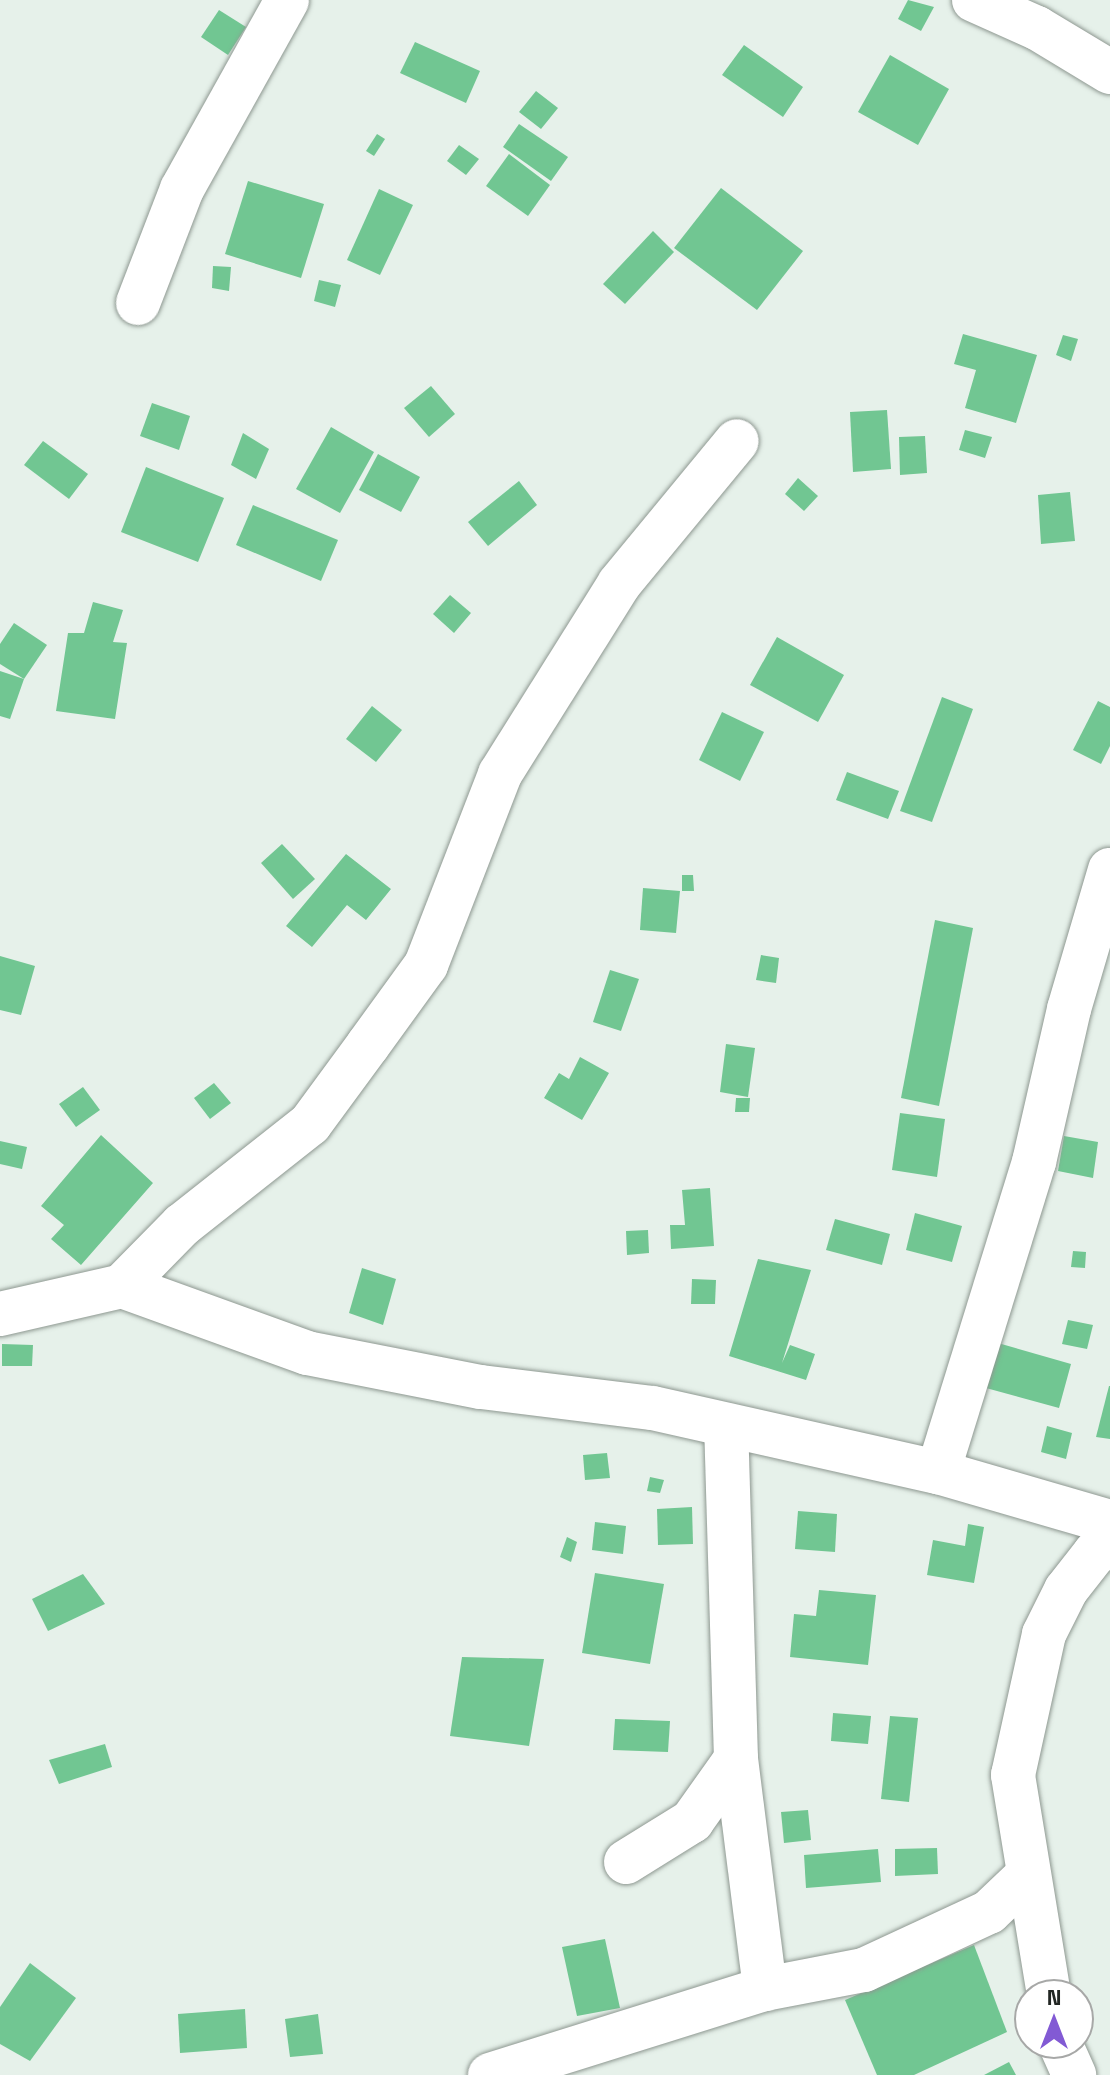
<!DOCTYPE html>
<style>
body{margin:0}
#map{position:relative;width:1110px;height:2075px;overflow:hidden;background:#e6f1ea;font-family:"Space Grotesk",sans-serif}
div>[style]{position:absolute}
.building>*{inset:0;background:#71c692}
.roads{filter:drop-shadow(0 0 2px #8e9891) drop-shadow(0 0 2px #8e9891)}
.street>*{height:44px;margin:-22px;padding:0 22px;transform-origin:22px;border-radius:22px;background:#fff}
span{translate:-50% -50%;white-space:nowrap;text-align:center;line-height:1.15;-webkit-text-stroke:6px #fff;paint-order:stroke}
.north{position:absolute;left:1014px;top:1979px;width:80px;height:80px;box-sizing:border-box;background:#fff;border:2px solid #a7a8a7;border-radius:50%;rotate:0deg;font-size:22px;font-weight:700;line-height:32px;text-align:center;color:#222623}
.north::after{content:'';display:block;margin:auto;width:28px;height:36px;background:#825ad4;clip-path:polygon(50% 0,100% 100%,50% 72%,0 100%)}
</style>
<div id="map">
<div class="building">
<div style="clip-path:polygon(908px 0,934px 7px,921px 31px,898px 19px)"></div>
<div style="clip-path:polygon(219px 10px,246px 27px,228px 55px,201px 37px)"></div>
<div style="clip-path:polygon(415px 42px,480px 71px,466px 103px,400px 73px)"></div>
<div style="clip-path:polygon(744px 45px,803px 87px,783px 117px,722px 75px)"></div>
<div style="clip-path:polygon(890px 55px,949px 89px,918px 145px,858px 112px)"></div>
<div style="clip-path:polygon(536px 91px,558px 108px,541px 129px,519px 112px)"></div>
<div style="clip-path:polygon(519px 124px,568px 157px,551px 181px,503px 147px)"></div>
<div style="clip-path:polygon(377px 134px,385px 139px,374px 156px,366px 151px)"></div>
<div style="clip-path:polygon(459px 145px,479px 159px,466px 175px,447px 161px)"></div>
<div style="clip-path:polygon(509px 154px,550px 185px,528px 216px,486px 186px)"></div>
<div style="clip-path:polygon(248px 181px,324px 204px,301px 278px,225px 254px)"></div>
<div style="clip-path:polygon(721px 188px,803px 251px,757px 310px,674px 248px)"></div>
<div style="clip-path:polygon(379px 189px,413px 205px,380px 275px,347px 260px)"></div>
<div style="clip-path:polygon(653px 231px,674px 252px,625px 304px,603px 284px)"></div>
<div style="clip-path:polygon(213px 266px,231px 267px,229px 291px,212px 288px)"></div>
<div style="clip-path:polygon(319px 280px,341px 285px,335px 307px,314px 301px)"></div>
<div style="clip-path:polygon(963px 334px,1037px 355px,1016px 423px,965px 408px,976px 370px,954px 364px)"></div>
<div style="clip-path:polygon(1063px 335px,1078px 339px,1071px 361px,1056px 355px)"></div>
<div style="clip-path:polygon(431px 386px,455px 414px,429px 437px,404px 408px)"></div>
<div style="clip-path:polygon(152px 403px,190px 416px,179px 450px,140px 436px)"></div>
<div style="clip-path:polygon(887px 410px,891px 469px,853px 472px,850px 412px)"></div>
<div style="clip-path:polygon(331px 427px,374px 452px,340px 513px,296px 489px)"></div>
<div style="clip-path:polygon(965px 430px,992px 437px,985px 458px,959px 450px)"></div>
<div style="clip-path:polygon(243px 433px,269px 449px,256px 479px,231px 465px)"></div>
<div style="clip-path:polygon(925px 436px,927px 473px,900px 475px,899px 437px)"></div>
<div style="clip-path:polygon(43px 441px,88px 474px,69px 499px,24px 465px)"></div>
<div style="clip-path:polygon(378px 454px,420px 477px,401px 512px,359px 490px)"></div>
<div style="clip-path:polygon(146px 467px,224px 498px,198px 562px,121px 532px)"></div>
<div style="clip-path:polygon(798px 478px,818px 496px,804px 511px,785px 494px)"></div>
<div style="clip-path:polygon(519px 481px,537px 505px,488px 546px,468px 522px)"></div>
<div style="clip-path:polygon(1070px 492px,1075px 541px,1041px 544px,1038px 495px)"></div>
<div style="clip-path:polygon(253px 505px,338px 540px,321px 581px,236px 545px)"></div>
<div style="clip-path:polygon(450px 595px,471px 613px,454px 633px,433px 614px)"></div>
<div style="clip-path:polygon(93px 602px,123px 610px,113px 642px,127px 643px,115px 719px,56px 711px,68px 633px,84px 633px)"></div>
<div style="clip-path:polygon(14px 623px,47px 645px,24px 679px,0 664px,0 644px)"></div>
<div style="clip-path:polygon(777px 637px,844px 675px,818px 722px,750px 685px)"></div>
<div style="clip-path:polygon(0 671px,24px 679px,10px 719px,0 716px)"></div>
<div style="clip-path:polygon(942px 697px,973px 709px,932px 822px,900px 811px)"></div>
<div style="clip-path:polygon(1098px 701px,1110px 707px,1110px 746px,1101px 764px,1073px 750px)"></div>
<div style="clip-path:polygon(372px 706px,402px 730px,376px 762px,346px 739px)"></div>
<div style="clip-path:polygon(722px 712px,764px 732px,740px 781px,699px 760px)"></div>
<div style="clip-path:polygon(847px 772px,899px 791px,888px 819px,836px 800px)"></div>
<div style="clip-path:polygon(282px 844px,315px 879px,293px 899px,261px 863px)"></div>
<div style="clip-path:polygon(346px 854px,391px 889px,366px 920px,347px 905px,312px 947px,286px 926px)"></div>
<div style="clip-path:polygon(682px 875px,693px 875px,694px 891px,682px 891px)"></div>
<div style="clip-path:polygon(643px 888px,680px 891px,676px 933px,640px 930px)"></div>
<div style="clip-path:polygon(935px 920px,973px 928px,939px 1106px,901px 1098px)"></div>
<div style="clip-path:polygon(761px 955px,779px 958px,776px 983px,756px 980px)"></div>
<div style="clip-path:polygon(0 956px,35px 966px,21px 1015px,0 1010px)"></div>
<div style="clip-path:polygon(610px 970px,639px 979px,621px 1031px,593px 1022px)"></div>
<div style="clip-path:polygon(726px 1044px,755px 1048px,748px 1097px,720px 1092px)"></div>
<div style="clip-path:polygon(580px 1057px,609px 1073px,582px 1120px,544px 1098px,559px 1073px,569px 1079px)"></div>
<div style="clip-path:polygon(214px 1083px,231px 1103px,210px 1119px,194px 1098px)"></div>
<div style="clip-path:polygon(83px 1087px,100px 1110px,76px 1127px,59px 1104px)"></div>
<div style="clip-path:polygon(736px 1098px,750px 1098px,749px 1112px,735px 1112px)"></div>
<div style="clip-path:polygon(900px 1113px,945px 1119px,937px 1177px,892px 1170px)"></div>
<div style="clip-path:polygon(101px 1135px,153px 1183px,81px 1265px,51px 1239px,64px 1225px,41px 1206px)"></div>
<div style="clip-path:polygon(1064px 1136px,1098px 1142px,1093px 1178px,1058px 1171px)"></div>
<div style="clip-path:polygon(0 1141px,27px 1147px,22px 1169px,0 1164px)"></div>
<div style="clip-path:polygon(710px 1188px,714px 1246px,671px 1249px,670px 1225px,685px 1225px,682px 1190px)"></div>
<div style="clip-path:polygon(915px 1213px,962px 1226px,952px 1262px,906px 1250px)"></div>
<div style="clip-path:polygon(835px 1219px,890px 1234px,882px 1265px,826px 1250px)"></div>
<div style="clip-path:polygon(648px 1230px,649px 1253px,627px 1255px,626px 1231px)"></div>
<div style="clip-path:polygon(1073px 1251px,1086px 1252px,1085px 1268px,1071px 1267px)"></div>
<div style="clip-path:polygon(758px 1259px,811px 1270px,782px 1363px,790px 1345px,815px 1354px,806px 1380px,729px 1356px)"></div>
<div style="clip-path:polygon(362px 1268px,396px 1279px,383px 1325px,349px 1313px)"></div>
<div style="clip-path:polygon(692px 1279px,716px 1280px,715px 1304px,691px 1304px)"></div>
<div style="clip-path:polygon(1068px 1320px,1093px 1325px,1087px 1349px,1062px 1344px)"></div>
<div style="clip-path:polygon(998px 1343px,1071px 1364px,1059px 1408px,986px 1388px)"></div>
<div style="clip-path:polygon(2px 1344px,33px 1345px,32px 1366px,2px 1366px)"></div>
<div style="clip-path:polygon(1109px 1386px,1110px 1386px,1110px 1439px,1096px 1437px)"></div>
<div style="clip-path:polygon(1047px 1426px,1072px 1433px,1066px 1459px,1041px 1452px)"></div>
<div style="clip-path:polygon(607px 1453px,610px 1478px,585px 1480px,583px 1455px)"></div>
<div style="clip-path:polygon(650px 1477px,664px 1480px,660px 1493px,647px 1491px)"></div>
<div style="clip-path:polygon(692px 1507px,693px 1544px,658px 1545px,657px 1509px)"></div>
<div style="clip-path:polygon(798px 1511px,837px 1514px,835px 1552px,795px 1549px)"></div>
<div style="clip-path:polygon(595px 1522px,626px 1526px,623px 1554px,592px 1550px)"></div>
<div style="clip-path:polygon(968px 1524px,984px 1527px,974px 1583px,927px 1575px,933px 1540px,965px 1546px)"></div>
<div style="clip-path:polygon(567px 1537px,577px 1542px,571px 1562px,560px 1557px)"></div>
<div style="clip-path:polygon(595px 1573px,664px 1584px,650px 1664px,582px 1653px)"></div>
<div style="clip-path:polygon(83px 1574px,105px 1604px,48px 1631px,32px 1599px)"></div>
<div style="clip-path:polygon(819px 1590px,876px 1595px,868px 1665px,790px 1657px,794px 1614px,816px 1616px)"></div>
<div style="clip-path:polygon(462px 1657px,544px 1659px,529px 1746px,450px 1736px)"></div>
<div style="clip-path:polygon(833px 1713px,871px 1716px,868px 1744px,831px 1741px)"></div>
<div style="clip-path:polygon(890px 1716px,918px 1718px,909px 1802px,881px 1799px)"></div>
<div style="clip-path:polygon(615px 1719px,670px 1721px,668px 1752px,613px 1750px)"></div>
<div style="clip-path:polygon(105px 1744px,112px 1767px,59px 1784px,49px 1760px)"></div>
<div style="clip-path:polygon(808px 1810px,811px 1840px,784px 1843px,781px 1812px)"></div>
<div style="clip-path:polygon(937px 1848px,938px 1874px,895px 1876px,895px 1849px)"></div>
<div style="clip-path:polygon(878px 1849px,881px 1882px,806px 1888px,804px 1855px)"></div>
<div style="clip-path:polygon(605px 1939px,620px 2008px,577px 2016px,562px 1947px)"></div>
<div style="clip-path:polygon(974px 1945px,1007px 2032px,914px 2075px,877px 2075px,845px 2000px)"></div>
<div style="clip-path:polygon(30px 1963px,76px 1998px,30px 2061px,0 2044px,0 2007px)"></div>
<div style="clip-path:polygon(245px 2009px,247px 2048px,180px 2053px,178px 2014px)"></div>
<div style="clip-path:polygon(318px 2014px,323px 2054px,290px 2057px,285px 2019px)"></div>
<div style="clip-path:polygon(1009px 2062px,1016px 2075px,984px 2075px)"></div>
</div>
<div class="roads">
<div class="street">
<div style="left:974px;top:0;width:69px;rotate:24deg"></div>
<div style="left:1037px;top:28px;width:85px;rotate:31.1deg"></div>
<div style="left:138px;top:303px;width:122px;rotate:-68.9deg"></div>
<div style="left:182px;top:189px;width:216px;rotate:-60.9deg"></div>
<div style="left:122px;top:1286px;width:86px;rotate:-45.5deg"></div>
<div style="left:182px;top:1225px;width:163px;rotate:-38.3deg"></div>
<div style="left:310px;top:1124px;width:98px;rotate:-53.7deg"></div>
<div style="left:368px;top:1045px;width:99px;rotate:-54.1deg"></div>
<div style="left:426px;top:965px;width:205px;rotate:-68.8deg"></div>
<div style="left:500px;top:774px;width:224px;rotate:-57.9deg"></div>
<div style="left:619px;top:584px;width:185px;rotate:-50.5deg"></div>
<div style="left:0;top:1314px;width:125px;rotate:-12.9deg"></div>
<div style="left:122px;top:1286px;width:197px;rotate:19.9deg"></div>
<div style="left:307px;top:1353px;width:177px;rotate:11.1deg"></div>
<div style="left:481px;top:1387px;width:173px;rotate:7deg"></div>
<div style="left:653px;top:1408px;width:292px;rotate:12.7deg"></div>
<div style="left:938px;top:1472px;width:179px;rotate:16.2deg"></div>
<div style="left:938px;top:1472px;width:325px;rotate:-72.8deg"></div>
<div style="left:1034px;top:1162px;width:157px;rotate:-77.1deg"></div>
<div style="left:1069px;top:1009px;width:145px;rotate:-73.6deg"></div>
<div style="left:736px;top:1759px;width:232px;rotate:82.8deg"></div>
<div style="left:626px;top:1862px;width:78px;rotate:-31.8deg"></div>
<div style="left:692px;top:1821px;width:76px;rotate:-54.6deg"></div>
<div style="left:736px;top:1759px;width:334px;rotate:-91.7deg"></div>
<div style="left:1049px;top:1995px;width:223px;rotate:-99.3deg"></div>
<div style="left:1013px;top:1775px;width:144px;rotate:-77.6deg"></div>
<div style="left:1044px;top:1634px;width:49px;rotate:-63.4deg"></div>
<div style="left:1066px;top:1590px;width:47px;rotate:-51.9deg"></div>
<div style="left:1095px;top:1553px;width:17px;rotate:-28deg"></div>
<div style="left:1060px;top:2043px;width:35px;rotate:66deg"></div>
<div style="left:490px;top:2075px;width:288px;rotate:-17.4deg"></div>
<div style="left:765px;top:1989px;width:101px;rotate:-10.9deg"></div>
<div style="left:864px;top:1970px;width:138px;rotate:-24.9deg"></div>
<div style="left:989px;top:1912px;width:54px;rotate:-43.5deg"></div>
</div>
</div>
<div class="north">N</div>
</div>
